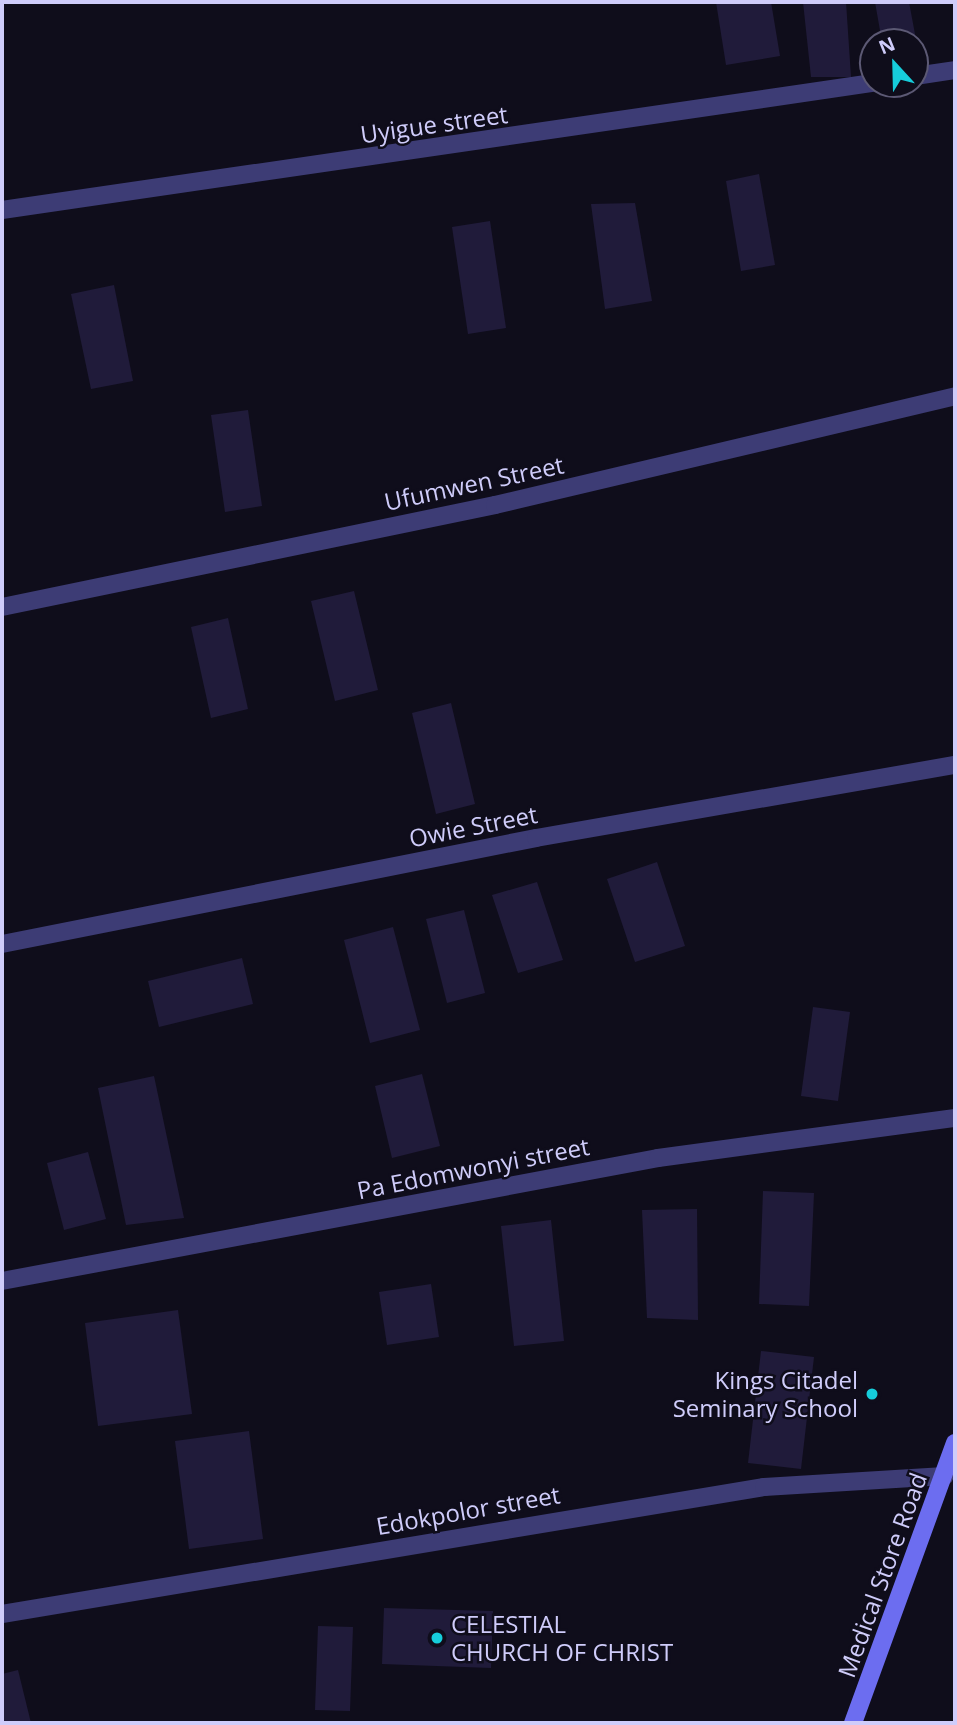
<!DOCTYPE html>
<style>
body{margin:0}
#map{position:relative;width:957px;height:1725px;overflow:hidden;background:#0f0d1b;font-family:"Open Sans",sans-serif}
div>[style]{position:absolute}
.building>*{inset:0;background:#201b3a}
.street>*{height:18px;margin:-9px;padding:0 9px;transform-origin:9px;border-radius:9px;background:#3d3c75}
.secondary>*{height:18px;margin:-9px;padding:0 9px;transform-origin:9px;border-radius:9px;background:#6c6df0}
.dots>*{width:19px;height:19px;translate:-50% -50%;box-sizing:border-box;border:4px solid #0f0d1b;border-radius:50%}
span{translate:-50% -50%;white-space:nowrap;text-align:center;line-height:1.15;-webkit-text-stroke:5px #0f0d1b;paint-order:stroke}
.street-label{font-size:24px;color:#cfccfa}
.poi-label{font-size:24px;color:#cfccfa}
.right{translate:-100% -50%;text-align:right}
.left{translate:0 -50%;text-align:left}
.frame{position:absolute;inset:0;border:4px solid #cfccfa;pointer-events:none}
.north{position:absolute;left:859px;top:28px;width:70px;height:70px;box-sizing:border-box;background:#0f0d1b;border:2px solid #5c5974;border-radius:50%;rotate:338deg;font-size:19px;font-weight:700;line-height:28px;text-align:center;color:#cfccfa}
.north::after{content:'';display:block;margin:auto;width:24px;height:32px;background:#16cddb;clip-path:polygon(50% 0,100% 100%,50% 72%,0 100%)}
</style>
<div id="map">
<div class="building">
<div style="clip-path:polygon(716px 2px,771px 2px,780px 56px,726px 65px)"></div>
<div style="clip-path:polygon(803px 2px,846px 2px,851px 77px,811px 77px)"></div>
<div style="clip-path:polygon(875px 2px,909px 2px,920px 61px,915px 62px,915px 42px,882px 42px)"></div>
<div style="clip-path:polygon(759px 174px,775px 265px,741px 271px,726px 181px)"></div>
<div style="clip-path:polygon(635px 203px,652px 301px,605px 309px,591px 204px)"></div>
<div style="clip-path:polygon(490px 221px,506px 328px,468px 334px,452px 227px)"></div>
<div style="clip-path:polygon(114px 285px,133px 381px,91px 389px,71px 294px)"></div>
<div style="clip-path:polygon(248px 410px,262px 506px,225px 512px,211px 415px)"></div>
<div style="clip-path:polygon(354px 591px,378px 690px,335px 701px,311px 601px)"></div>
<div style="clip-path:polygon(228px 618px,248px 709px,211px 718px,191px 627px)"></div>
<div style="clip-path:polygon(451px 703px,475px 804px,436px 814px,412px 713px)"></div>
<div style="clip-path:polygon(657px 862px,685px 946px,635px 962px,607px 879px)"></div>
<div style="clip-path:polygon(537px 882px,563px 960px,518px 973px,492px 895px)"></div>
<div style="clip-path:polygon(464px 910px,485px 993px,447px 1003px,426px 919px)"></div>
<div style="clip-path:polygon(393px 927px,420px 1030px,370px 1043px,344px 940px)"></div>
<div style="clip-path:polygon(242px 958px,253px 1004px,159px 1027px,148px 981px)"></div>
<div style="clip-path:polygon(813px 1007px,850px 1012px,838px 1101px,801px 1096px)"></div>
<div style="clip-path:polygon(422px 1074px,440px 1146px,392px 1158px,375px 1086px)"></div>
<div style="clip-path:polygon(154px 1076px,184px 1218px,126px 1225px,98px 1088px)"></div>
<div style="clip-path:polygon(88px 1152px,106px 1219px,64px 1230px,47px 1163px)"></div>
<div style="clip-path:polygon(763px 1191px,814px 1193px,809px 1306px,759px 1304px)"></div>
<div style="clip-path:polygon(697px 1209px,698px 1320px,647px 1318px,642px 1210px)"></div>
<div style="clip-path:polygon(551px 1220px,564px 1341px,514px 1346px,501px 1226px)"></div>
<div style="clip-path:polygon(431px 1284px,439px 1337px,387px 1345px,379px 1292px)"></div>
<div style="clip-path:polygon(178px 1310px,192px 1414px,98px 1426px,85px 1323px)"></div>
<div style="clip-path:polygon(761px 1351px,814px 1357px,801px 1469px,748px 1463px)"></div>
<div style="clip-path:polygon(249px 1431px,263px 1539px,189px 1549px,175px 1441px)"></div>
<div style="clip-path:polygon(384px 1608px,493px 1611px,491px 1668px,382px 1664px)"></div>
<div style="clip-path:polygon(318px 1626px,353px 1627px,350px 1711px,315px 1710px)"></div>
<div style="clip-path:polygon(18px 1670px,31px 1723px,2px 1723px,2px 1674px)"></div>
</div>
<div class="street">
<div style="left:915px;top:76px;width:40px;rotate:-8.5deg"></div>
<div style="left:2px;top:210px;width:880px;rotate:-8.3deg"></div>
<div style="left:2px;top:607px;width:503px;rotate:-11.69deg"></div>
<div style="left:495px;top:505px;width:473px;rotate:-13.3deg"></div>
<div style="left:2px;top:944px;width:544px;rotate:-11.23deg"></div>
<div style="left:536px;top:838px;width:425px;rotate:-9.9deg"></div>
<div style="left:2px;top:1281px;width:667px;rotate:-10.62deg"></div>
<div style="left:658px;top:1158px;width:300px;rotate:-7.7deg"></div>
<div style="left:2px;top:1614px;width:773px;rotate:-9.46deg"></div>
<div style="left:764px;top:1487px;width:181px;rotate:-3.5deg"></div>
</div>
<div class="secondary">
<div style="left:853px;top:1723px;width:298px;rotate:-70deg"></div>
</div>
<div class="dots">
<div style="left:872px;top:1394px;background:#16cddb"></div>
<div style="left:437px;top:1638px;background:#16cddb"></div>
</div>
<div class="street-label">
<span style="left:434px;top:124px;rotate:-8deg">Uyigue street</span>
<span style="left:474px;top:483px;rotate:-12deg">Ufumwen Street</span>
<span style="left:473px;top:826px;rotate:-11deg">Owie Street</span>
<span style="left:473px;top:1168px;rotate:-11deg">Pa Edomwonyi street</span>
<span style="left:468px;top:1510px;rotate:-10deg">Edokpolor street</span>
<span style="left:882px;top:1575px;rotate:-70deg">Medical Store Road</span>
</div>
<div class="poi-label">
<span class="right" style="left:858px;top:1394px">Kings Citadel<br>Seminary School</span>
<span class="left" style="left:451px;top:1638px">CELESTIAL<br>CHURCH OF CHRIST</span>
</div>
<div class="frame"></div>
<div class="north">N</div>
</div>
